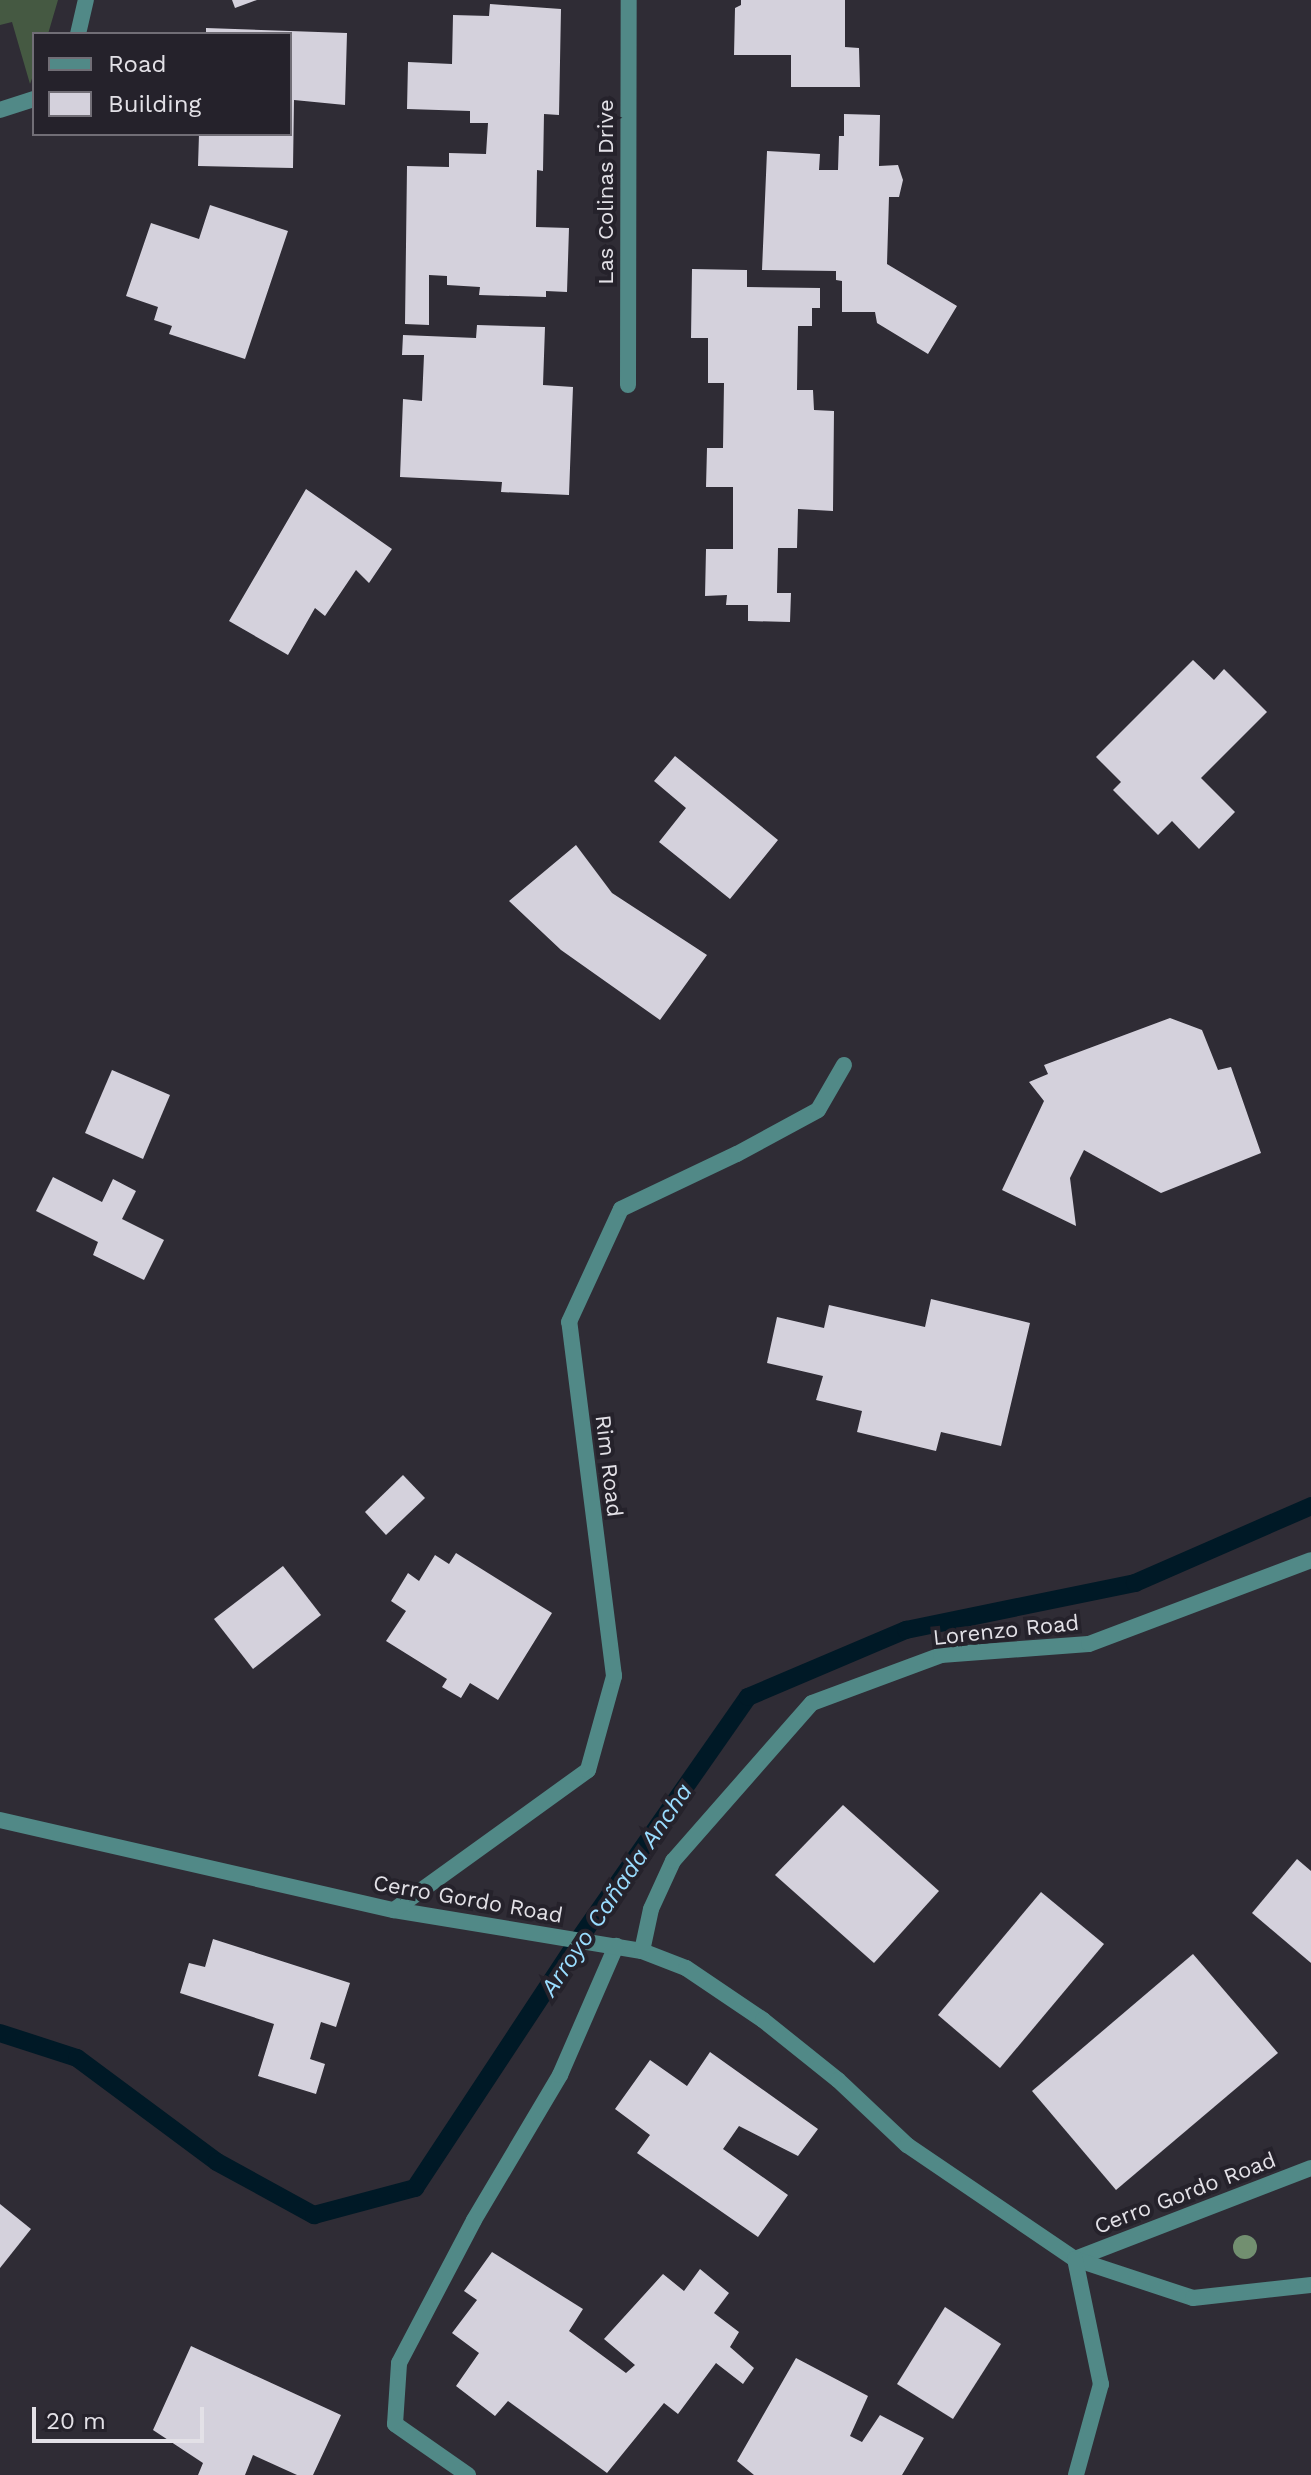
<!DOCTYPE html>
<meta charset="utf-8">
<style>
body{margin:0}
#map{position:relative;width:1311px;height:2475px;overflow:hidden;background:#2f2c35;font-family:"Work Sans",sans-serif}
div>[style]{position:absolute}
.green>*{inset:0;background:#455942}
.stream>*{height:18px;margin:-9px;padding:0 9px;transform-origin:9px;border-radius:9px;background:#001926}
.building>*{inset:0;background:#d4d1dc}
.lane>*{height:16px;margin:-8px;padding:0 8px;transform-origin:8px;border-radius:8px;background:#518987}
.street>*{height:16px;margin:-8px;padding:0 8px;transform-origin:8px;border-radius:8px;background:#518987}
.trees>*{width:24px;height:24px;margin:-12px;border-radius:50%;background:#728f70}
span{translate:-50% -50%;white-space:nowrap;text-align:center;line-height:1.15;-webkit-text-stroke:8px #25222b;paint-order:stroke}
.street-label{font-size:22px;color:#e3e1e7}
.water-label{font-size:24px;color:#9addff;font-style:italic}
.legend{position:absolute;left:32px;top:32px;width:260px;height:104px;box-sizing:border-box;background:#25222b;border:2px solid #716e76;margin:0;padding:10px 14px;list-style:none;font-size:24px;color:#e3e1e7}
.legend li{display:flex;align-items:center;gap:16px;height:40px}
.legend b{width:40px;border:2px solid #716e76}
.scale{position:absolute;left:32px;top:2407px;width:172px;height:36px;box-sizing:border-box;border:4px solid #e3e1e7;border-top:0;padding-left:10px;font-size:24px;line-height:28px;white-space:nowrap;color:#e3e1e7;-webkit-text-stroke:6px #25222b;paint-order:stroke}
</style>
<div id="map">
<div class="green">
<div style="clip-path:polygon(0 0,58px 0,48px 34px,34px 34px,34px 73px,30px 84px,12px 22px,0 25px)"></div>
</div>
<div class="stream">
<div style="left:0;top:2033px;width:81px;rotate:18deg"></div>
<div style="left:77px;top:2058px;width:174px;rotate:36.6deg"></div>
<div style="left:217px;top:2162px;width:111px;rotate:28.7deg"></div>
<div style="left:314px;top:2215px;width:105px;rotate:-15deg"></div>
<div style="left:415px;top:2188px;width:295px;rotate:-56.6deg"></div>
<div style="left:577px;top:1942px;width:299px;rotate:-55.1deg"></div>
<div style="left:748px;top:1697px;width:172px;rotate:-23deg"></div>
<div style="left:906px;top:1630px;width:234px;rotate:-11.6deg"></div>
<div style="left:1135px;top:1583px;width:192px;rotate:-23.6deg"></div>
</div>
<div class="building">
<div style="clip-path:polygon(232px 0,257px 0,235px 8px)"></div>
<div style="clip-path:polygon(741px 0,845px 0,845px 47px,859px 48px,860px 87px,791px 87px,791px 55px,734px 55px,735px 8px,741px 5px)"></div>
<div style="clip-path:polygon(490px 4px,561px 9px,559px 115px,544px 114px,543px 171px,537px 170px,536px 227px,569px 228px,567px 292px,546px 291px,546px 297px,479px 295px,480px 287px,447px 285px,447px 276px,429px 275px,429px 325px,405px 324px,407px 166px,449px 167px,449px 153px,486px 154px,488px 123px,470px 123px,470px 111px,407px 109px,408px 62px,452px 64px,453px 15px,489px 16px)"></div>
<div style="clip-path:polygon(206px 28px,347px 33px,345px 105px,294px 100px,293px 168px,198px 166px,199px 134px,290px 134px,290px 34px,206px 34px)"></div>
<div style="clip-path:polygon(844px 114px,880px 115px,879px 166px,898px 165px,903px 180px,899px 197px,889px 197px,887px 264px,957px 306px,928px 354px,877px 323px,875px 312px,842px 312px,842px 281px,836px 280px,836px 271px,762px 270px,767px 151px,820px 154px,819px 170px,838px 170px,839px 136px,844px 136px)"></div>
<div style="clip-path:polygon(210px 205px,288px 231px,245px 359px,169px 334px,172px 326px,154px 320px,158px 307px,126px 296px,151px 223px,199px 239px)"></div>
<div style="clip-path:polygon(692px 269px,747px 270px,747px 287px,820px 288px,820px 308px,812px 308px,812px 326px,798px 326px,797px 390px,813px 390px,814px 410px,834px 411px,833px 511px,798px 509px,797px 548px,778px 548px,777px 593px,791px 593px,790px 622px,748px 621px,748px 605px,726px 605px,727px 595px,705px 596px,706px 549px,733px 549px,733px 487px,706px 487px,707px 448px,723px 448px,724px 383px,708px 383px,708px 338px,691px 338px)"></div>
<div style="clip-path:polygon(477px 325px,545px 327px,543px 385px,573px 387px,569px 495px,501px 492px,502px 482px,400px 477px,403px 399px,422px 401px,424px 355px,402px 355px,403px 335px,476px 338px)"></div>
<div style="clip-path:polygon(306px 489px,392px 549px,369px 583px,356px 570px,325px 616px,315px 608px,288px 655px,229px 621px)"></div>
<div style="clip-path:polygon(1193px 660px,1214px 680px,1224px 669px,1267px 712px,1201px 778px,1235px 812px,1199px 849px,1172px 821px,1158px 835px,1113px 790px,1121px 782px,1096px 757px)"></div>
<div style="clip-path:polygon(675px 756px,778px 840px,730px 899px,659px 842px,686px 808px,654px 781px)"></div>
<div style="clip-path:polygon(576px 845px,612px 893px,707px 955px,660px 1020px,561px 950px,509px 901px)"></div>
<div style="clip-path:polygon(1170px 1018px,1202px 1030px,1218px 1070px,1231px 1067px,1261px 1153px,1161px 1193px,1084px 1150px,1070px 1178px,1076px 1226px,1002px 1190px,1044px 1101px,1029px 1082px,1048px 1074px,1044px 1065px)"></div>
<div style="clip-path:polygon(112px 1070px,170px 1095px,143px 1159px,85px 1133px)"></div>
<div style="clip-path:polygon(53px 1177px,102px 1202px,113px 1179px,136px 1191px,122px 1219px,164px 1240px,144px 1280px,93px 1255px,98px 1242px,36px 1211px)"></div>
<div style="clip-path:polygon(931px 1299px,1030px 1323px,1001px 1446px,941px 1432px,936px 1451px,857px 1432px,862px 1411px,816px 1400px,823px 1376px,767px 1363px,777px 1317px,824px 1328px,829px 1305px,925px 1327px)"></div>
<div style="clip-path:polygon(403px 1475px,425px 1498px,386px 1535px,365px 1512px)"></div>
<div style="clip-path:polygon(456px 1553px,552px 1613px,498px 1700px,470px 1683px,461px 1698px,442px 1687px,447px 1679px,386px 1641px,406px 1611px,391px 1601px,408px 1573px,419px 1581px,435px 1555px,449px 1564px)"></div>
<div style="clip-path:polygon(283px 1566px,321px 1615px,253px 1669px,214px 1619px)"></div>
<div style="clip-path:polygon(843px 1805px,939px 1891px,874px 1963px,775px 1875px)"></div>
<div style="clip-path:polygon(1297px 1859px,1311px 1871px,1311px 1963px,1252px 1913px)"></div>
<div style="clip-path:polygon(1041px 1892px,1104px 1944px,1000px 2068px,938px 2015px)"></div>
<div style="clip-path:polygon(213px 1939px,350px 1983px,336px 2027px,321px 2022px,310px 2059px,325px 2064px,316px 2094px,258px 2076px,274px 2024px,180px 1993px,189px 1963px,205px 1967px)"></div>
<div style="clip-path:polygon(1193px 1954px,1278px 2053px,1116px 2190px,1032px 2091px)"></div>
<div style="clip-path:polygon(710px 2052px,818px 2129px,798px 2156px,739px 2126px,723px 2149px,788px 2195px,758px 2237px,637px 2153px,650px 2135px,615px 2109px,650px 2060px,687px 2086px)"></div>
<div style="clip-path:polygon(0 2204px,31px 2229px,0 2268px)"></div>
<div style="clip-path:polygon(492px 2252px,583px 2309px,569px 2331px,626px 2373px,635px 2365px,604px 2339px,663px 2274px,684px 2291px,700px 2269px,729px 2293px,714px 2313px,739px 2332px,730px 2347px,754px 2368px,743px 2384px,716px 2363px,678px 2414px,664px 2403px,607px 2473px,508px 2401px,495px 2416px,456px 2386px,479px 2353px,452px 2333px,477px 2300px,464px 2291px)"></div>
<div style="clip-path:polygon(945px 2307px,1001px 2344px,953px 2419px,897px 2384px)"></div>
<div style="clip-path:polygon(191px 2346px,341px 2415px,313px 2475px,297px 2475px,253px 2455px,245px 2475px,198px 2475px,203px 2463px,153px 2430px)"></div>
<div style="clip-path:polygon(796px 2358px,868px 2396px,850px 2436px,862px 2442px,880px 2415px,924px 2438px,902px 2475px,754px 2475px,737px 2461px)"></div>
</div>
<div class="lane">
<div style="left:78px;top:34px;width:35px;rotate:-77deg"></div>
<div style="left:0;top:110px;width:36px;rotate:-18deg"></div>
<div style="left:468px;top:2475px;width:89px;rotate:-145.1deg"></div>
<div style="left:395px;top:2424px;width:61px;rotate:-86.2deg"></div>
<div style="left:399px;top:2363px;width:161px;rotate:-62.3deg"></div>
<div style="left:474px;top:2220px;width:169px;rotate:-59.3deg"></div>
<div style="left:560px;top:2075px;width:141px;rotate:-66.5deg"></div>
</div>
<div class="street">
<div style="left:628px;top:385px;width:385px;rotate:-89.9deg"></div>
<div style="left:0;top:1820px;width:404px;rotate:12.9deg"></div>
<div style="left:394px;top:1910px;width:251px;rotate:9.4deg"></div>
<div style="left:642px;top:1951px;width:47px;rotate:21.1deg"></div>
<div style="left:686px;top:1968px;width:93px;rotate:34deg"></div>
<div style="left:763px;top:2020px;width:96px;rotate:38.7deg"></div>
<div style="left:838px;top:2080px;width:95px;rotate:43.3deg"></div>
<div style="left:907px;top:2145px;width:203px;rotate:34.2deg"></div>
<div style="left:1075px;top:2259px;width:253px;rotate:-21.1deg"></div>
<div style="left:394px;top:1910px;width:239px;rotate:-35.8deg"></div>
<div style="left:588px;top:1770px;width:98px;rotate:-74.5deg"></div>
<div style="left:614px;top:1676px;width:357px;rotate:-97.2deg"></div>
<div style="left:569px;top:1322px;width:124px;rotate:-65.3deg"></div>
<div style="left:621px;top:1209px;width:128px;rotate:-25.4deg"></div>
<div style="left:737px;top:1154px;width:92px;rotate:-28.5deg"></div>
<div style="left:818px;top:1110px;width:52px;rotate:-60deg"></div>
<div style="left:642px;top:1951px;width:43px;rotate:-77.9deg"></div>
<div style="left:651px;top:1909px;width:53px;rotate:-65.4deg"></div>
<div style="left:673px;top:1861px;width:210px;rotate:-48.7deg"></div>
<div style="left:812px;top:1703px;width:138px;rotate:-20.4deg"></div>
<div style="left:941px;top:1655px;width:148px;rotate:-4.3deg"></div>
<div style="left:1089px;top:1644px;width:237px;rotate:-20.7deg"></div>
<div style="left:1075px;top:2259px;width:124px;rotate:18.3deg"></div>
<div style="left:1193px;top:2298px;width:119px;rotate:-6.3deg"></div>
<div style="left:1075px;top:2259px;width:128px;rotate:78.3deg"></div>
<div style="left:1101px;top:2384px;width:94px;rotate:105.4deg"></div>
</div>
<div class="trees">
<div style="left:1245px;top:2247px"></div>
</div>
<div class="street-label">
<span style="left:606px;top:192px;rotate:-90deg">Las Colinas Drive</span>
<span style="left:609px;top:1466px;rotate:83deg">Rim Road</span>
<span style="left:1006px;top:1630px;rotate:-6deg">Lorenzo Road</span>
<span style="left:468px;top:1899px;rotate:10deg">Cerro Gordo Road</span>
<span style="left:1185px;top:2193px;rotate:-21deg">Cerro Gordo Road</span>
</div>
<div class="water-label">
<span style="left:617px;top:1890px;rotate:-56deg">Arroyo Cañada Ancha</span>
</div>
<ul class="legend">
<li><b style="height:10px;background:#518987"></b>Road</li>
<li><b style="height:22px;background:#d4d1dc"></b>Building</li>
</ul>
<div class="scale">20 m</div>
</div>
